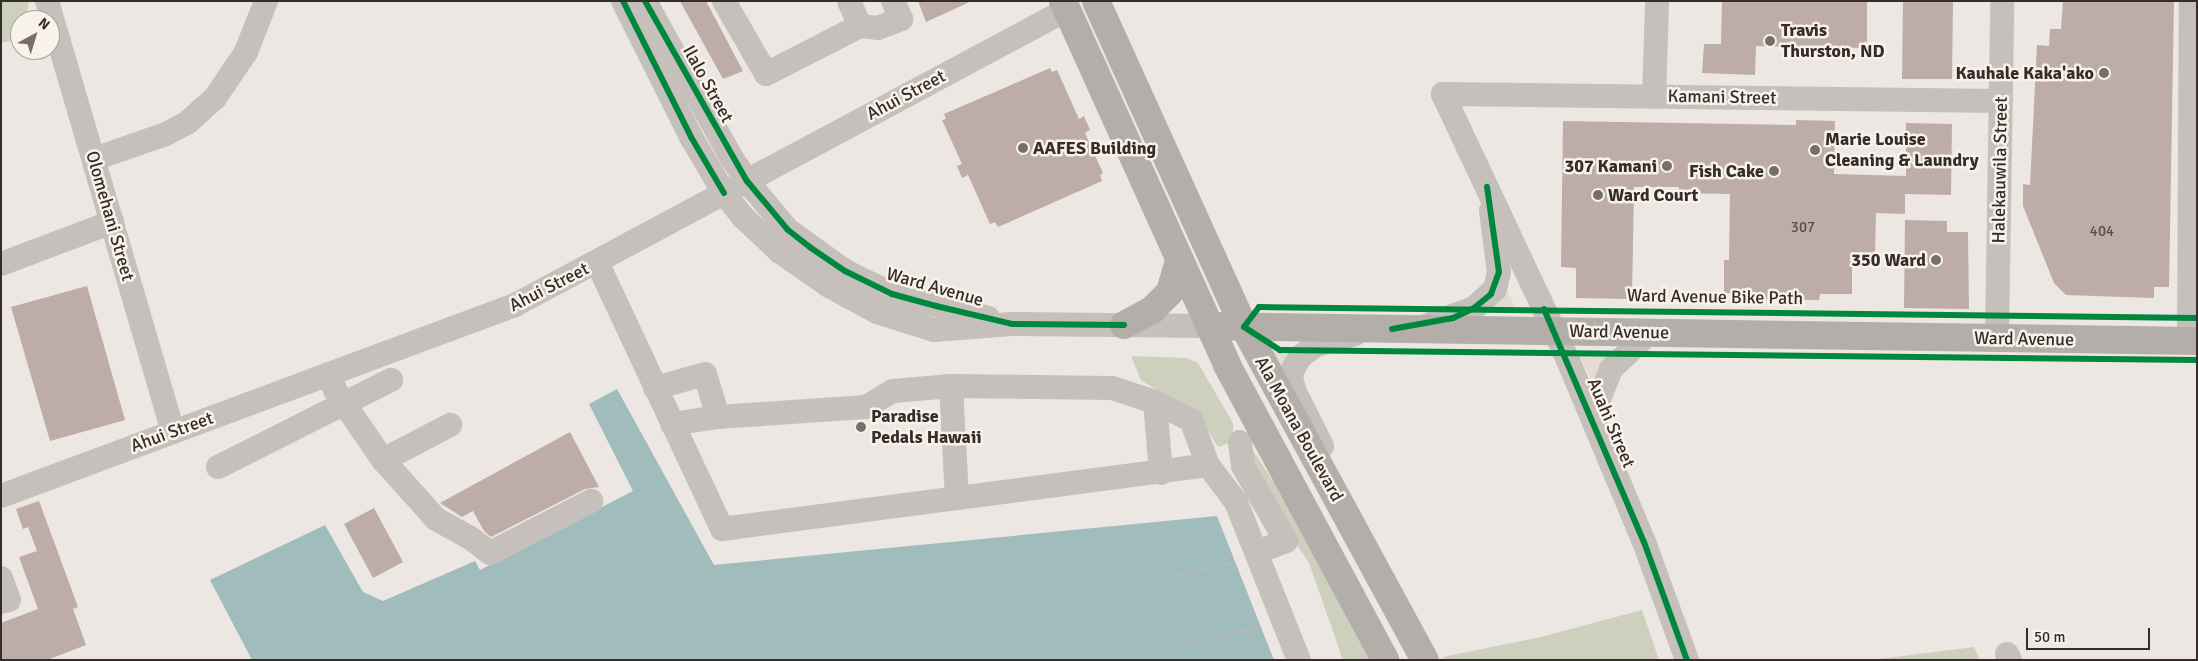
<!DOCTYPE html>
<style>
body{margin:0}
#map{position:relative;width:2198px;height:661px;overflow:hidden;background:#ece7e2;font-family:Signika,sans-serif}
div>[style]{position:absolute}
.green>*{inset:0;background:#cdd0bd}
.plaza>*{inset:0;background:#e5dbd0}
.water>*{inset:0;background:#a0bcbc}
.building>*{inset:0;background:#beada6}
.path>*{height:3px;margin-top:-1.5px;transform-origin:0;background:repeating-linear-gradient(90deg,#beb8b3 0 2.5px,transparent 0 5px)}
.minor>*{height:24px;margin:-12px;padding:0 12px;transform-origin:12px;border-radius:12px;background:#c5c0bb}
.major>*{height:28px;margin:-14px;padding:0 14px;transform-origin:14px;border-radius:14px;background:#b4aeaa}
.cycleway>*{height:6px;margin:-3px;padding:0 3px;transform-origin:3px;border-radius:3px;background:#00873e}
.dots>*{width:14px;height:14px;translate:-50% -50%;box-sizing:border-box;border:2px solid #f8f2ea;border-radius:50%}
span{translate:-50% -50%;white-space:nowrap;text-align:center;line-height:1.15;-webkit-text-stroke:5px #f8f2ea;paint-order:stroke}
.number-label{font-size:15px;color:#584d49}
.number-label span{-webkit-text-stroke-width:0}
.poi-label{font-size:18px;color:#362d2a;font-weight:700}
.left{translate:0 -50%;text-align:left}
.right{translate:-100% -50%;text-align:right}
.street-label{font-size:18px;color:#362d2a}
.frame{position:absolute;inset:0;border:2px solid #362d2a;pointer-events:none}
.north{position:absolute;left:10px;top:10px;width:50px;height:50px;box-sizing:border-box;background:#f8f2ea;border:1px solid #aaa39d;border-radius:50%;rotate:39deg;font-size:14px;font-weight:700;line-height:20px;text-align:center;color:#362d2a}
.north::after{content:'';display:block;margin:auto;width:18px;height:22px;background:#766e6a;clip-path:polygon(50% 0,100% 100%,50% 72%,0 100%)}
.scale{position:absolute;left:2026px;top:628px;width:124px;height:22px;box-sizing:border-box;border:2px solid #362d2a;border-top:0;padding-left:6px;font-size:15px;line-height:18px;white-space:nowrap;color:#362d2a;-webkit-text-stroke:4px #f8f2ea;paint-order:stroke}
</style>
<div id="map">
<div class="green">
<div style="clip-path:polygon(1px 1px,29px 1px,27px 13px,18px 20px,20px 39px,1px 43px)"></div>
<div style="clip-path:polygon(1131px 356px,1186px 358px,1198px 363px,1233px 423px,1233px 431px,1227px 444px,1218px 447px,1201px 419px,1141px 380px)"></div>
<div style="clip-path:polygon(1252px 449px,1279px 490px,1369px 660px,1343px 660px,1309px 563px,1256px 482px)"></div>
<div style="clip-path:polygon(1642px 610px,1659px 660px,1445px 660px,1443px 657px,1541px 637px)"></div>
<div style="clip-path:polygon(1974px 647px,1980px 660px,1871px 660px)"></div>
</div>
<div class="plaza">
<div style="clip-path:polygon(1503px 281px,1515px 307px,1488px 306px)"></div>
<div style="clip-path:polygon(1303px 346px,1286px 377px,1270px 347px)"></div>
<div style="clip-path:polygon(1580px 356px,1614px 356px,1596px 389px,1582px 361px)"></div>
</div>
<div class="water">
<div style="clip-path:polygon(617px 389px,714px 565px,1217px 516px,1274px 660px,252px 660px,210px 580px,325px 525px,363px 592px,383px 601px,475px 561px,480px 570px,633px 491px,589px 404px)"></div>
</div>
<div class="building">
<div style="clip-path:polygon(680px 1px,706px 1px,743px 71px,723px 79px)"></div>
<div style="clip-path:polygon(918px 1px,972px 1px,926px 22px)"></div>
<div style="clip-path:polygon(1722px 1px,1867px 1px,1867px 48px,1756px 46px,1755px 75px,1702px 73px,1704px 44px,1721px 44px)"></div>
<div style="clip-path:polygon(1903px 1px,1953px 1px,1952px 79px,1902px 79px)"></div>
<div style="clip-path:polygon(2063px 1px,2174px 1px,2169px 287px,2154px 287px,2154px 298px,2066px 295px,2054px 283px,2023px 206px,2023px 184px,2030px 185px,2037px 45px,2049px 46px,2050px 29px,2061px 29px)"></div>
<div style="clip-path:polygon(1050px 68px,1052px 72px,1057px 70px,1079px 119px,1084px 116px,1090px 130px,1085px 133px,1103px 173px,1100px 175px,1102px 181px,998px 227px,995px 222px,990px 224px,968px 175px,962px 178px,957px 166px,962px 164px,942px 120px,946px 119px,944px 114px)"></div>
<div style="clip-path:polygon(1796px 120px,1835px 121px,1834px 174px,1906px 176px,1906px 123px,1952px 124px,1951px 195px,1905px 194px,1905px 214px,1876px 213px,1875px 257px,1852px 256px,1852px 294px,1820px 294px,1819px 300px,1746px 299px,1746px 294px,1724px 293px,1724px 260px,1729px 260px,1730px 194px,1679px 193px,1679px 187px,1634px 187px,1632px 299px,1576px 298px,1576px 268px,1561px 267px,1563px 121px,1796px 125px)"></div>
<div style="clip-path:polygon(1905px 220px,1947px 221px,1947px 232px,1968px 232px,1969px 309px,1904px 308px)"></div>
<div style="clip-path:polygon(87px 286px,125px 420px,50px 441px,11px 307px)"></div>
<div style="clip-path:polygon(570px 432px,599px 487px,585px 489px,491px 537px,484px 531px,473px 511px,462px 517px,440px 503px)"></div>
<div style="clip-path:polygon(39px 501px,78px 607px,73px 609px,86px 645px,47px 660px,1px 660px,1px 623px,38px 609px,19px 557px,37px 551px,28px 527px,23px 529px,16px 509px)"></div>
<div style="clip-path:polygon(374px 508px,403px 562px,373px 578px,344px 524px)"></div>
</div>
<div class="path">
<div style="left:1161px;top:579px;width:76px;rotate:-12.9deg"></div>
<div style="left:1187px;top:644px;width:76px;rotate:-12.9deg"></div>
</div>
<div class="minor">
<div style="left:47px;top:1px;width:449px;rotate:73.7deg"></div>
<div style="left:623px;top:1px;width:152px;rotate:63.4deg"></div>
<div style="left:691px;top:137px;width:65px;rotate:59.5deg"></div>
<div style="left:724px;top:193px;width:31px;rotate:52deg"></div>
<div style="left:743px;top:217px;width:51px;rotate:43.4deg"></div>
<div style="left:780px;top:252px;width:60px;rotate:34.8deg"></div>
<div style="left:829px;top:286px;width:55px;rotate:28.4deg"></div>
<div style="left:877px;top:312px;width:60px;rotate:17.5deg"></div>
<div style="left:934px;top:330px;width:78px;rotate:-4.4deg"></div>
<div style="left:1012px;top:324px;width:197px;rotate:0.6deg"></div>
<div style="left:645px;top:1px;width:178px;rotate:61.1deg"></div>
<div style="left:731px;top:157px;width:29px;rotate:56deg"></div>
<div style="left:747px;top:181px;width:64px;rotate:50.1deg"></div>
<div style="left:788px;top:230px;width:70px;rotate:35.7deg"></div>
<div style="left:845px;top:271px;width:52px;rotate:26.1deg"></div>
<div style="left:892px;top:294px;width:99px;rotate:14deg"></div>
<div style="left:724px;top:1px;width:84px;rotate:60.1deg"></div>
<div style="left:766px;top:74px;width:106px;rotate:-27.1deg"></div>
<div style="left:860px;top:26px;width:27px;rotate:-114deg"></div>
<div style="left:860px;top:26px;width:18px;rotate:6deg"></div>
<div style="left:878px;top:28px;width:25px;rotate:-21deg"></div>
<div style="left:901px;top:19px;width:20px;rotate:-114deg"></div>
<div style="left:1654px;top:97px;width:96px;rotate:-88.2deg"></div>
<div style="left:94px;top:159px;width:76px;rotate:-19.1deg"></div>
<div style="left:166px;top:134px;width:24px;rotate:-28deg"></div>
<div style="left:187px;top:123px;width:38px;rotate:-42deg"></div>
<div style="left:215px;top:98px;width:55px;rotate:-56deg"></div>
<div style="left:246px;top:52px;width:55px;rotate:-68.6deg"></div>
<div style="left:597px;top:262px;width:295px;rotate:64.9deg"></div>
<div style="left:722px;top:529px;width:490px;rotate:-7.5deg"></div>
<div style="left:1px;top:264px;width:119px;rotate:-20.7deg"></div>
<div style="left:1428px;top:325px;width:49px;rotate:-20.3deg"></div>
<div style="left:1474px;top:308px;width:28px;rotate:-42deg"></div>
<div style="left:1495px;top:289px;width:17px;rotate:-77deg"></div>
<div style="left:1499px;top:272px;width:62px;rotate:-97.5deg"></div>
<div style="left:1997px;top:338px;width:337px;rotate:-89.1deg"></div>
<div style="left:2189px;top:341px;width:340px;rotate:-89.7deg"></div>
<div style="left:329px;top:374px;width:17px;rotate:69deg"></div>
<div style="left:335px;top:390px;width:85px;rotate:55.6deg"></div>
<div style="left:383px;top:460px;width:79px;rotate:48.1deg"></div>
<div style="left:436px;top:519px;width:38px;rotate:29deg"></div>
<div style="left:469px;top:537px;width:26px;rotate:37deg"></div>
<div style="left:490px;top:553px;width:114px;rotate:-27.2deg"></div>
<div style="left:655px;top:388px;width:52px;rotate:-15.6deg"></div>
<div style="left:705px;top:374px;width:45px;rotate:73.2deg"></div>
<div style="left:672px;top:424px;width:47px;rotate:-8.7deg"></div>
<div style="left:718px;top:417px;width:148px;rotate:-3.9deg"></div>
<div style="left:866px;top:407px;width:31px;rotate:-31deg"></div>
<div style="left:893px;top:391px;width:58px;rotate:-4.9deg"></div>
<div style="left:1596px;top:425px;width:21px;rotate:-87deg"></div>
<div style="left:1597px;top:404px;width:38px;rotate:-68deg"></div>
<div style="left:1611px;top:369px;width:52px;rotate:-43.5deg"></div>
<div style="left:1240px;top:442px;width:24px;rotate:83deg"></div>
<div style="left:1243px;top:466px;width:86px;rotate:60.2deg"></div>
<div style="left:1286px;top:541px;width:31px;rotate:159deg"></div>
<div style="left:1322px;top:446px;width:60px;rotate:-116.6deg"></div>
<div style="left:1295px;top:392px;width:15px;rotate:-106deg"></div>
<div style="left:1291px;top:378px;width:9px;rotate:-77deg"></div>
<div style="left:1293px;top:369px;width:14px;rotate:-60deg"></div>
<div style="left:1300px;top:357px;width:20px;rotate:-37deg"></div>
<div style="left:1316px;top:345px;width:41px;rotate:-15.8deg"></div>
<div style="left:383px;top:460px;width:76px;rotate:-27.6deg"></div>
<div style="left:218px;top:467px;width:194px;rotate:-26.7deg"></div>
<div style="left:1161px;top:473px;width:71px;rotate:-94.8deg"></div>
<div style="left:1155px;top:402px;width:40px;rotate:26.6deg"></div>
<div style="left:1191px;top:420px;width:48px;rotate:69.3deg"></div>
<div style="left:1208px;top:465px;width:46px;rotate:52.9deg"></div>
<div style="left:1236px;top:502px;width:170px;rotate:68.3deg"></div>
<div style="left:1px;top:496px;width:548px;rotate:-20.38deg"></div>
<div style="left:515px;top:305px;width:625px;rotate:-28.16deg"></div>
<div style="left:957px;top:498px;width:112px;rotate:-93.1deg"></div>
<div style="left:951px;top:386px;width:161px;rotate:0.7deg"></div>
<div style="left:1112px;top:388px;width:45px;rotate:18deg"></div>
<div style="left:1px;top:578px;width:23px;rotate:70deg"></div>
<div style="left:9px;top:600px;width:8px;rotate:166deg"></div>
<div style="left:2007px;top:654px;width:7px;rotate:63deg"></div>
<div style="left:1687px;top:660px;width:126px;rotate:-110deg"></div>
<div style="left:1644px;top:542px;width:197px;rotate:-112.7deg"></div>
<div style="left:1568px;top:360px;width:294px;rotate:-115.2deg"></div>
<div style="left:1443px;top:94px;width:558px;rotate:0.72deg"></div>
</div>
<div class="major">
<div style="left:1063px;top:1px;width:399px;rotate:65.7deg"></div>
<div style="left:1227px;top:365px;width:335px;rotate:61.8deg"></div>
<div style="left:1096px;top:1px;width:358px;rotate:65.6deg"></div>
<div style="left:1244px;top:327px;width:379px;rotate:61.5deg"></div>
<div style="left:1124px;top:325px;width:32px;rotate:-28deg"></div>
<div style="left:1152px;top:310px;width:25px;rotate:-45deg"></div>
<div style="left:1170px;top:292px;width:32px;rotate:-74deg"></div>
<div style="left:1209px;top:326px;width:988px;rotate:0.87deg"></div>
</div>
<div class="cycleway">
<div style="left:623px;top:1px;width:152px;rotate:63.4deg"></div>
<div style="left:691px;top:137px;width:65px;rotate:59.5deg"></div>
<div style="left:645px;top:1px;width:207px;rotate:60.5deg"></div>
<div style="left:747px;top:181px;width:64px;rotate:50.1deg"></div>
<div style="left:788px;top:230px;width:29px;rotate:38deg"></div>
<div style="left:811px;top:248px;width:41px;rotate:34.1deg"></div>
<div style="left:845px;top:271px;width:52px;rotate:26.1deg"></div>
<div style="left:892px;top:294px;width:46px;rotate:15.3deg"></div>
<div style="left:936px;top:306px;width:78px;rotate:13.3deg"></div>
<div style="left:1012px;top:324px;width:112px;rotate:0.5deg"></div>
<div style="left:1544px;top:309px;width:254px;rotate:66.8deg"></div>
<div style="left:1644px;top:542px;width:126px;rotate:70deg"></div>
<div style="left:2197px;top:318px;width:938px;rotate:-179.33deg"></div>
<div style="left:1259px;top:307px;width:25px;rotate:127deg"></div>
<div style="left:1244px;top:327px;width:43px;rotate:32.6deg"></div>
<div style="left:1280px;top:350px;width:917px;rotate:0.62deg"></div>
<div style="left:1392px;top:329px;width:62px;rotate:-10.2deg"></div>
<div style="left:1453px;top:318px;width:23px;rotate:-25deg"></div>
<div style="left:1474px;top:308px;width:22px;rotate:-39deg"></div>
<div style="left:1491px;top:294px;width:23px;rotate:-70deg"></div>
<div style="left:1499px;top:272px;width:86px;rotate:-98deg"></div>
</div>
<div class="dots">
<div style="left:1770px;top:41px;background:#766e6a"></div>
<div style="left:2104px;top:73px;background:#766e6a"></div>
<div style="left:1023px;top:148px;background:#766e6a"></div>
<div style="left:1815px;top:150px;background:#766e6a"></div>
<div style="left:1667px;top:166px;background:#766e6a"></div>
<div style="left:1774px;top:171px;background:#766e6a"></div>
<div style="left:1598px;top:195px;background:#766e6a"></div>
<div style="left:1936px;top:260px;background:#766e6a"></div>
<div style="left:861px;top:427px;background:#766e6a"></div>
</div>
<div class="number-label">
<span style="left:1803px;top:228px">307</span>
<span style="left:2102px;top:232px">404</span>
</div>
<div class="poi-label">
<span class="left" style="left:1781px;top:41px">Travis<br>Thurston, ND</span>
<span class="right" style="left:2094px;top:73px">Kauhale Kaka'ako</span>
<span class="left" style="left:1825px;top:150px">Marie Louise<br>Cleaning &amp; Laundry</span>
<span class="left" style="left:1033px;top:148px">AAFES Building</span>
<span class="right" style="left:1657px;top:166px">307 Kamani</span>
<span class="right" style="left:1764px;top:171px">Fish Cake</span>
<span class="left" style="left:1608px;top:195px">Ward Court</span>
<span class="right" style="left:1926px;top:260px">350 Ward</span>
<span class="left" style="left:871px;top:427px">Paradise<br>Pedals Hawaii</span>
</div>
<div class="street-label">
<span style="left:708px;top:84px;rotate:61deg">Ilalo Street</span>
<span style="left:906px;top:95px;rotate:-28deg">Ahui Street</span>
<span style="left:1722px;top:97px;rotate:1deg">Kamani Street</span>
<span style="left:2000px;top:170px;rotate:-89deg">Halekauwila Street</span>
<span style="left:110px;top:216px;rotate:74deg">Olomehani Street</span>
<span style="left:549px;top:287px;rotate:-27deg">Ahui Street</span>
<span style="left:935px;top:287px;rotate:16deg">Ward Avenue</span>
<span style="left:1715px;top:297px;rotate:1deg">Ward Avenue Bike Path</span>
<span style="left:1619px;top:332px;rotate:1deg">Ward Avenue</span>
<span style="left:2024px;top:339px;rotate:1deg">Ward Avenue</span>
<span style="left:1611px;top:423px;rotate:67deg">Auahi Street</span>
<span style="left:1299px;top:429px;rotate:61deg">Ala Moana Boulevard</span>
<span style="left:172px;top:432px;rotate:-20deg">Ahui Street</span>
</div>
<div class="frame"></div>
<div class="north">N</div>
<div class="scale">50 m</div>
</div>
